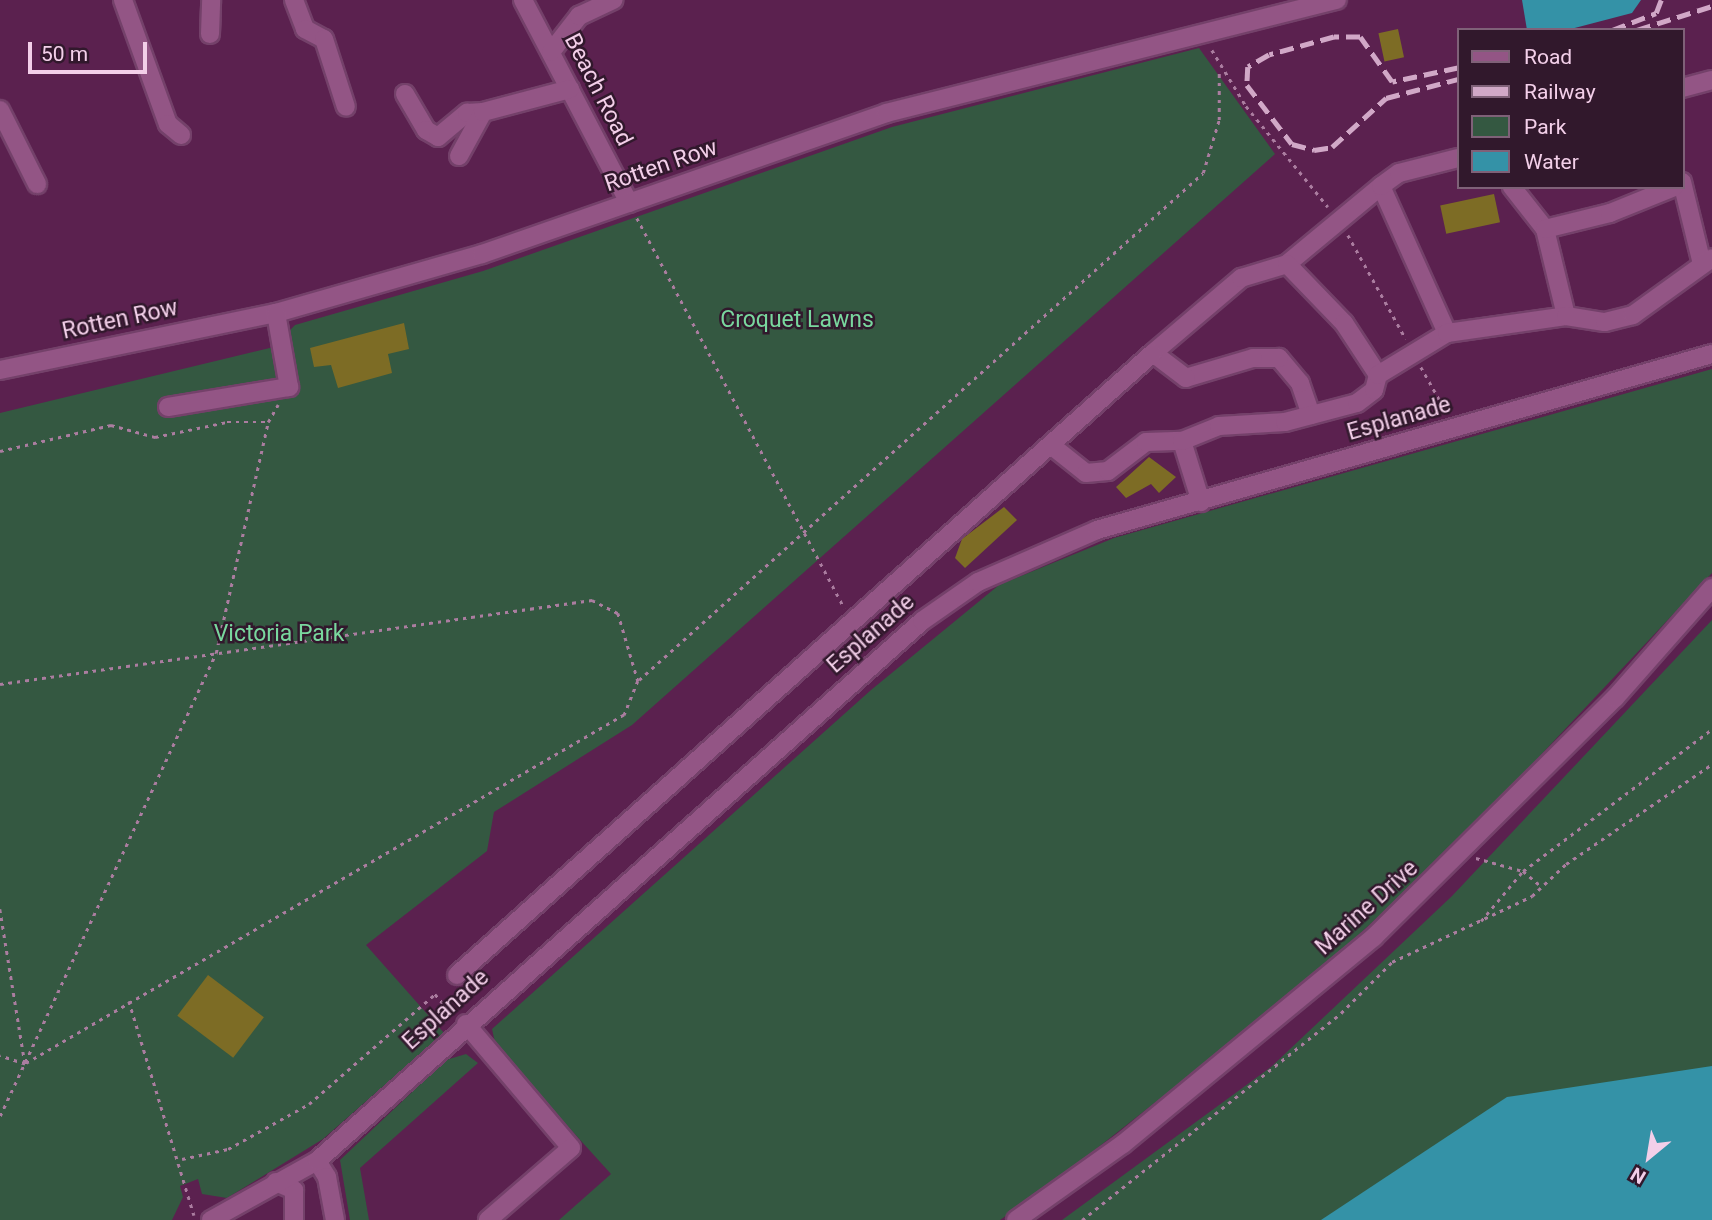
<!DOCTYPE html>
<html>
<head>
<meta charset="utf-8">
<style>
	body { margin:0 }
	#map { position:relative; width:1712px; height:1220px; overflow:hidden; background:#5b214f; font-family:Roboto,sans-serif }
	div>[style] { position:absolute }
	[style*='--x'] { left:calc(var(--x)*1px); top:calc(var(--y)*1px); width:calc(var(--w)*1px); rotate:calc(var(--a)*1deg) }
	.green>* { inset:0; background:#345841 }
	.water>* { inset:0; background:#3492a7 }
	.building>* { inset:0; background:#7d6c25; transform-origin:0 0 }
	.path>* { height:2.5px; margin-top:-1.25px; transform-origin:0; background:repeating-linear-gradient(90deg,#ab7da0 0 3.5px,transparent 0 8.5px) }
	.roads { filter:drop-shadow(2px 0 #74416a) drop-shadow(-2px 0 #74416a) drop-shadow(0 2px #74416a) drop-shadow(0 -2px #74416a) }
	.minor>* { height:18px; margin:-9px; padding:0 9px; transform-origin:9px; border-radius:9px; background:#935585 }
	.rail>* { height:4.5px; margin-top:-2.25px; transform-origin:0; background:repeating-linear-gradient(90deg,#d1a8c7 0 14px,transparent 0 21px) }
	span { translate:-50% -50%; white-space:nowrap; text-align:center; line-height:1.15; -webkit-text-stroke:5px #31182c; paint-order:stroke }
	.street-label { font-size:23px; color:#f3cfe9 }
	.park-label { font-size:23px; color:#79d79e }
	.legend { position:absolute; left:1457px; top:28px; width:228px; height:161px; box-sizing:border-box; background:#31182c; border:2px solid #7f6178; margin:0; padding:9px 12px; list-style:none; font-size:21px; color:#f3cfe9 }
	.legend li { display:flex; align-items:center; gap:14px; height:35px }
	.legend b { width:35px; border:2px solid #7f6178 }
	.north { position:absolute; left:1614px; top:1122px; width:70px; height:70px; -webkit-text-stroke:5px #31182c; paint-order:stroke; rotate:210deg; font-size:19px; font-weight:700; line-height:28px; text-align:center; color:#f3cfe9 }
	.north::after { content:''; display:block; margin:auto; width:24px; height:32px; background:#f3cfe9; clip-path:polygon(50% 0,100% 100%,50% 72%,0 100%) }
	.scale { position:absolute; left:28px; top:42px; width:119px; height:32px; box-sizing:border-box; border:4px solid #f3cfe9; border-top:0; padding-left:9px; font-size:21px; line-height:24px; white-space:nowrap; color:#f3cfe9; -webkit-text-stroke:5px #31182c; paint-order:stroke }
</style>
</head>
<body>
<div id="map">
	<div class="green">
		<i style="clip-path:polygon(1199px 48px,1275px 154px,632px 725px,494px 812px,487px 851px,366px 945px,444px 1033px,323px 1139px,227px 1198px,202px 1194px,198px 1179px,180px 1186px,183px 1197px,172px 1220px,0 1220px,0 413px,274px 347px,295px 325px,483px 271px,892px 127px)"></i>
		<i style="clip-path:polygon(1712px 369px,1712px 573px,1457px 844px,1302px 987px,1049px 1186px,1000px 1220px,559px 1220px,611px 1174px,496px 1047px,492px 1029px,871px 690px,999px 585px,1114px 538px)"></i>
		<i style="clip-path:polygon(1712px 620px,1712px 1220px,1062px 1220px,1271px 1067px,1452px 896px)"></i>
		<i style="clip-path:polygon(466px 1054px,478px 1063px,360px 1168px,369px 1220px,350px 1220px,340px 1160px,446px 1060px)"></i>
	</div>
	<div class="water">
		<i style="clip-path:polygon(1522px 0,1641px 0,1632px 13px,1567px 30px,1527px 30px)"></i>
		<i style="clip-path:polygon(1712px 1066px,1712px 1220px,1321px 1220px,1507px 1097px)"></i>
	</div>
	<div class="building">
		<i style="left:1398px;top:29px;width:29px;height:20px;rotate:78deg"></i>
		<i style="left:1494px;top:194px;width:29px;height:55px;rotate:78deg"></i>
		<i style="clip-path:polygon(404px 323px,409px 349px,388px 354px,392px 373px,338px 388px,331px 365px,314px 367px,310px 348px)"></i>
		<i style="clip-path:polygon(1149px 457px,1176px 477px,1159px 493px,1151px 484px,1126px 498px,1116px 487px)"></i>
		<i style="clip-path:polygon(1004px 507px,1017px 520px,965px 568px,955px 558px,962px 539px)"></i>
		<i style="left:208px;top:975px;width:70px;height:51px;rotate:37deg"></i>
	</div>
	<div class="path">
		<i style="--x:1212;--y:50;--w:66;--a:58.7"></i>
		<i style="--x:1246;--y:106;--w:130;--a:50.9"></i>
		<i style="--x:637;--y:218;--w:442;--a:62"></i>
		<i style="--x:1348;--y:235;--w:119;--a:60.9"></i>
		<i style="--x:1421;--y:367;--w:53;--a:60.5"></i>
		<i style="--x:0;--y:451;--w:114;--a:-13.2"></i>
		<i style="--x:111;--y:425;--w:46;--a:15.3"></i>
		<i style="--x:155;--y:437;--w:74;--a:-11.8"></i>
		<i style="--x:227;--y:422;--w:41;--a:0"></i>
		<i style="--x:861;--y:634;--w:14;--a:45"></i>
		<i style="--x:639;--y:680;--w:758;--a:-41.95"></i>
		<i style="--x:1203;--y:173;--w:55;--a:-73.2"></i>
		<i style="--x:1219;--y:120;--w:51;--a:-90"></i>
		<i style="--x:0;--y:684;--w:598;--a:-8.08"></i>
		<i style="--x:592;--y:600;--w:29;--a:27"></i>
		<i style="--x:618;--y:613;--w:71;--a:73.6"></i>
		<i style="--x:638;--y:681;--w:37;--a:112"></i>
		<i style="--x:624;--y:715;--w:693;--a:149.77"></i>
		<i style="--x:25;--y:1064;--w:26;--a:-162"></i>
		<i style="--x:1476;--y:858;--w:49;--a:15.5"></i>
		<i style="--x:1523;--y:871;--w:236;--a:-36.9"></i>
		<i style="--x:0;--y:909;--w:157;--a:80.8"></i>
		<i style="--x:1481;--y:921;--w:65;--a:-50"></i>
		<i style="--x:1523;--y:871;--w:25;--a:40"></i>
		<i style="--x:129;--y:1001;--w:224;--a:73.1"></i>
		<i style="--x:0;--y:1116;--w:511;--a:-64.99"></i>
		<i style="--x:216;--y:653;--w:237;--a:-77.3"></i>
		<i style="--x:268;--y:422;--w:20;--a:-60"></i>
		<i style="--x:182;--y:1159;--w:47;--a:-12.3"></i>
		<i style="--x:228;--y:1149;--w:93;--a:-29.1"></i>
		<i style="--x:309;--y:1104;--w:167;--a:-41.1"></i>
		<i style="--x:435;--y:994;--w:26;--a:50"></i>
		<i style="--x:1082;--y:1220;--w:332;--a:-38.6"></i>
		<i style="--x:1341;--y:1013;--w:72;--a:-45"></i>
		<i style="--x:1392;--y:962;--w:155;--a:-25.2"></i>
		<i style="--x:1532;--y:896;--w:47;--a:-43.3"></i>
		<i style="--x:1566;--y:864;--w:177;--a:-34.4"></i>
	</div>
	<div class="roads">
		<div class="minor">
			<i style="--x:123;--y:0;--w:132;--a:70.1"></i>
			<i style="--x:168;--y:124;--w:17;--a:40"></i>
			<i style="--x:294;--y:0;--w:31;--a:69"></i>
			<i style="--x:305;--y:29;--w:21;--a:28"></i>
			<i style="--x:324;--y:39;--w:71;--a:72.1"></i>
			<i style="--x:523;--y:0;--w:229;--a:62.4"></i>
			<i style="--x:210;--y:34;--w:34;--a:-88"></i>
			<i style="--x:551;--y:52;--w:46;--a:-52.1"></i>
			<i style="--x:579;--y:16;--w:38;--a:-25"></i>
			<i style="--x:1682;--y:88;--w:31;--a:-15"></i>
			<i style="--x:405;--y:94;--w:42;--a:59.7"></i>
			<i style="--x:426;--y:130;--w:14;--a:30"></i>
			<i style="--x:438;--y:137;--w:38;--a:-40"></i>
			<i style="--x:467;--y:113;--w:16;--a:-4"></i>
			<i style="--x:0;--y:110;--w:83;--a:63.4"></i>
			<i style="--x:459;--y:156;--w:50;--a:-61.4"></i>
			<i style="--x:483;--y:112;--w:90;--a:-14.8"></i>
			<i style="--x:1682;--y:182;--w:84;--a:76.3"></i>
			<i style="--x:1512;--y:187;--w:53;--a:51.8"></i>
			<i style="--x:1545;--y:229;--w:89;--a:76.4"></i>
			<i style="--x:1545;--y:229;--w:67;--a:-13.8"></i>
			<i style="--x:1610;--y:213;--w:69;--a:-22.1"></i>
			<i style="--x:1287;--y:264;--w:122;--a:-39.7"></i>
			<i style="--x:1447;--y:333;--w:161;--a:-114.2"></i>
			<i style="--x:1381;--y:186;--w:22;--a:-36"></i>
			<i style="--x:1399;--y:173;--w:61;--a:-14.3"></i>
			<i style="--x:0;--y:370;--w:282;--a:-11.7"></i>
			<i style="--x:276;--y:313;--w:214;--a:-16"></i>
			<i style="--x:482;--y:254;--w:428;--a:-19.2"></i>
			<i style="--x:886;--y:113;--w:465;--a:-14.1"></i>
			<i style="--x:168;--y:407;--w:123;--a:-9.4"></i>
			<i style="--x:289;--y:387;--w:75;--a:-100"></i>
			<i style="--x:1311;--y:415;--w:34;--a:-109"></i>
			<i style="--x:1300;--y:383;--w:33;--a:-130"></i>
			<i style="--x:1279;--y:358;--w:26;--a:180"></i>
			<i style="--x:1253;--y:358;--w:70;--a:163.4"></i>
			<i style="--x:1186;--y:378;--w:41;--a:-142.9"></i>
			<i style="--x:1153;--y:353;--w:116;--a:-40.4"></i>
			<i style="--x:1241;--y:278;--w:48;--a:-16.9"></i>
			<i style="--x:1287;--y:264;--w:82;--a:46"></i>
			<i style="--x:1344;--y:323;--w:62;--a:56.8"></i>
			<i style="--x:1182;--y:441;--w:64;--a:72.7"></i>
			<i style="--x:1052;--y:446;--w:43;--a:38.5"></i>
			<i style="--x:1086;--y:473;--w:22;--a:-5"></i>
			<i style="--x:1108;--y:471;--w:48;--a:-37.3"></i>
			<i style="--x:1146;--y:442;--w:36;--a:-2"></i>
			<i style="--x:1182;--y:441;--w:40;--a:-22"></i>
			<i style="--x:1219;--y:426;--w:66;--a:-3.5"></i>
			<i style="--x:1285;--y:422;--w:74;--a:-14.8"></i>
			<i style="--x:1357;--y:403;--w:21;--a:-37"></i>
			<i style="--x:1374;--y:390;--w:16;--a:-75"></i>
			<i style="--x:1378;--y:375;--w:81;--a:-31.3"></i>
			<i style="--x:1447;--y:333;--w:120;--a:-8.1"></i>
			<i style="--x:1566;--y:316;--w:39;--a:9"></i>
			<i style="--x:1605;--y:322;--w:29;--a:-14"></i>
			<i style="--x:1633;--y:315;--w:97;--a:-35.8"></i>
			<i style="--x:457;--y:975;--w:933;--a:-41.79"></i>
			<i style="--x:466;--y:1024;--w:162;--a:49.7"></i>
			<i style="--x:571;--y:1148;--w:110;--a:139.1"></i>
			<i style="--x:317;--y:1161;--w:19;--a:58"></i>
			<i style="--x:327;--y:1177;--w:44;--a:79.5"></i>
			<i style="--x:276;--y:1182;--w:20;--a:24"></i>
			<i style="--x:294;--y:1190;--w:30;--a:90"></i>
			<i style="--x:211;--y:1220;--w:121;--a:-29.1"></i>
			<i style="--x:317;--y:1161;--w:811;--a:-41.75"></i>
			<i style="--x:922;--y:621;--w:68;--a:-34.9"></i>
			<i style="--x:978;--y:582;--w:130;--a:-23.6"></i>
			<i style="--x:1097;--y:530;--w:640;--a:-15.97"></i>
			<i style="--x:1016;--y:1220;--w:131;--a:-35.4"></i>
			<i style="--x:1123;--y:1144;--w:325;--a:-39.5"></i>
			<i style="--x:1374;--y:937;--w:339;--a:-44.8"></i>
			<i style="--x:1615;--y:698;--w:147;--a:-48.6"></i>
		</div>
	</div>
	<div class="rail">
		<i style="--x:1612;--y:30;--w:47;--a:-21.1"></i>
		<i style="--x:1656;--y:13;--w:14;--a:-69"></i>
		<i style="--x:1637;--y:30;--w:79;--a:-17.7"></i>
		<i style="--x:1458;--y:68;--w:67;--a:168"></i>
		<i style="--x:1392;--y:82;--w:55;--a:-125.4"></i>
		<i style="--x:1360;--y:37;--w:26;--a:180"></i>
		<i style="--x:1334;--y:37;--w:67;--a:164.5"></i>
		<i style="--x:1269;--y:55;--w:24;--a:150"></i>
		<i style="--x:1248;--y:67;--w:18;--a:93"></i>
		<i style="--x:1247;--y:85;--w:74;--a:52.7"></i>
		<i style="--x:1292;--y:144;--w:23;--a:15"></i>
		<i style="--x:1314;--y:150;--w:18;--a:-9"></i>
		<i style="--x:1332;--y:147;--w:73;--a:-42.2"></i>
		<i style="--x:1386;--y:98;--w:74;--a:-14.8"></i>
	</div>
	<div class="street-label">
		<span style="left:598px;top:90px;rotate:63deg">Beach Road</span>
		<span style="left:661px;top:166px;rotate:-19deg">Rotten Row</span>
		<span style="left:120px;top:320px;rotate:-12deg">Rotten Row</span>
		<span style="left:1399px;top:419px;rotate:-16deg">Esplanade</span>
		<span style="left:871px;top:634px;rotate:-41deg">Esplanade</span>
		<span style="left:1367px;top:908px;rotate:-42deg">Marine Drive</span>
		<span style="left:446px;top:1010px;rotate:-42deg">Esplanade</span>
	</div>
	<div class="park-label">
		<span style="left:797px;top:320px">Croquet Lawns</span>
		<span style="left:279px;top:634px">Victoria Park</span>
	</div>
	<ul class="legend">
	<li><b style="height:9px;background:#935585"></b>Road</li>
	<li><b style="height:9px;background:#d1a8c7"></b>Railway</li>
	<li><b style="height:19px;background:#345841"></b>Park</li>
	<li><b style="height:19px;background:#3492a7"></b>Water</li>
	</ul>
	<div class="north">N</div>
	<div class="scale">50 m</div>
</div>
</body>
</html>
